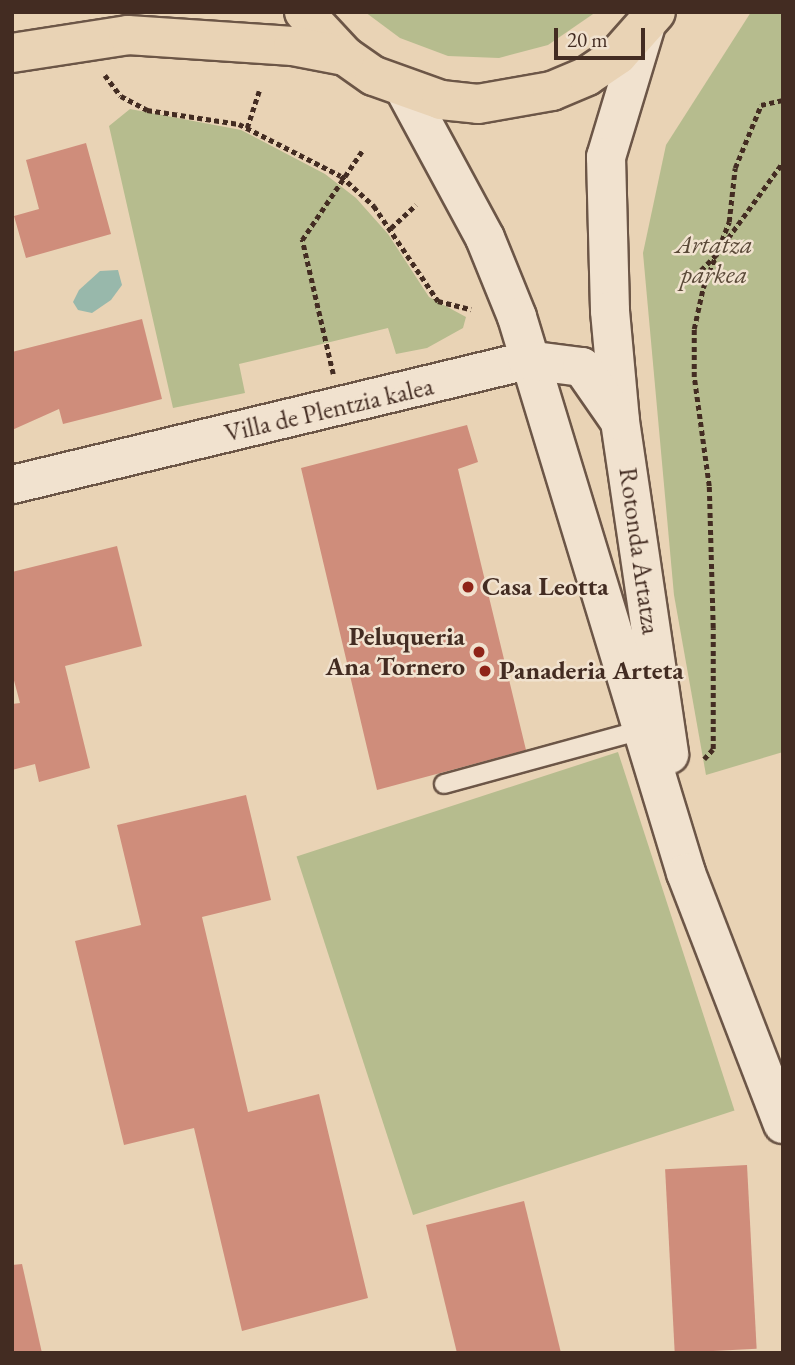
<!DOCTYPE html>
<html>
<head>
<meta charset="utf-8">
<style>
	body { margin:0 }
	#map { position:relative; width:795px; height:1365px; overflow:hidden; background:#e9d3b5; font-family:"EB Garamond",serif }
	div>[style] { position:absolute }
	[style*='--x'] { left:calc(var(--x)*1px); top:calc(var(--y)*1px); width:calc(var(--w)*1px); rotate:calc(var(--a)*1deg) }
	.green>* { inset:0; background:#b6bc8e; transform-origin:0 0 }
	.water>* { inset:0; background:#98b8ab }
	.building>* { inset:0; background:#cf8d7b; transform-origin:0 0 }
	.path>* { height:4.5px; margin-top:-2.25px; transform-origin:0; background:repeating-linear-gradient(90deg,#432c22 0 5px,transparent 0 8.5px) }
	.roads { filter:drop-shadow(2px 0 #6c5647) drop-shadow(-2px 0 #6c5647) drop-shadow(0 2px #6c5647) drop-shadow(0 -2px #6c5647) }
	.lane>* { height:18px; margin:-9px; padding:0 9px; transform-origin:9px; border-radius:9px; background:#f1e2cf }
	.street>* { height:37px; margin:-18.5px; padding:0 18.5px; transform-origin:18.5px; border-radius:18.5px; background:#f1e2cf }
	.secondary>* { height:38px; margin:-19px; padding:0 19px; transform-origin:19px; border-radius:19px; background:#f1e2cf }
	.primary>* { height:38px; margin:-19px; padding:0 19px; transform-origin:19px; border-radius:19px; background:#e9d3b5 }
	.dots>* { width:19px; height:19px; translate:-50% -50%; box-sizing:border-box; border:4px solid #f1e2cf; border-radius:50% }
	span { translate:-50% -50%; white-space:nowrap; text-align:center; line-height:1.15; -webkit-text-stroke:5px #f1e2cf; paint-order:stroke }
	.park-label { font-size:26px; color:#5a4938; font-style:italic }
	.street-label { font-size:26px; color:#432c22 }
	.poi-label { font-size:26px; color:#432c22; font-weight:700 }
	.left { translate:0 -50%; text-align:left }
	.right { translate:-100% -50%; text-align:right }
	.frame { position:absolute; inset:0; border:14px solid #432c22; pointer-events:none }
	.scale { position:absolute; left:554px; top:28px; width:91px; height:32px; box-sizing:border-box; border:4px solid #432c22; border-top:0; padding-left:9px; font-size:21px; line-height:24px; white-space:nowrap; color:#432c22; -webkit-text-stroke:5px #f1e2cf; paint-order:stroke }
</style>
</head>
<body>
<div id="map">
	<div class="green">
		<i style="clip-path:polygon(365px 12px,596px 12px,548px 45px,499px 58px,448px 56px,400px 38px)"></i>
		<i style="clip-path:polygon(751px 12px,783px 12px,783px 752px,706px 775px,674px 595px,643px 253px,666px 145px)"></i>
		<i style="clip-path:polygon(130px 109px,241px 130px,325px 174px,356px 198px,388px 234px,429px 297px,466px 317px,463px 328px,427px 348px,396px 354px,388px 328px,239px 364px,245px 393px,173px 408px,109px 126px)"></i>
		<i style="left:618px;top:752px;width:377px;height:338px;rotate:72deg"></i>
	</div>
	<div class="water">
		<i style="clip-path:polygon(118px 270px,122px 285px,111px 300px,92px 313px,78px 310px,73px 302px,79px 290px,100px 271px)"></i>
	</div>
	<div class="building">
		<i style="clip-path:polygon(86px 143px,111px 234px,26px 258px,14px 216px,39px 209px,26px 160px)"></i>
		<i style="clip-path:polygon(142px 319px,162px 399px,63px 424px,59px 409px,12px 430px,12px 352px)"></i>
		<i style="clip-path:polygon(467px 425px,478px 462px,458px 469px,526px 750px,377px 790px,301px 468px)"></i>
		<i style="clip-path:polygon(117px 546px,142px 646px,65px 666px,90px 768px,39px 782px,35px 764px,12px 770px,12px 704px,20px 703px,12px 673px,12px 572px)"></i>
		<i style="clip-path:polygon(246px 795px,271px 900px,202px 917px,248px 1112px,319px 1094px,368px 1298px,242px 1331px,194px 1128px,124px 1145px,75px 941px,141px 925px,117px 825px)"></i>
		<i style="left:747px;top:1165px;width:184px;height:82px;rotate:87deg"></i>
		<i style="clip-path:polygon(524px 1201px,561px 1353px,457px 1353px,426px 1225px)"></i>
		<i style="clip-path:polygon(22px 1264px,42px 1353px,12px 1353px,12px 1265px)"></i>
	</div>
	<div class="path">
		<i style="--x:105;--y:75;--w:26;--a:53"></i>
		<i style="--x:121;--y:96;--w:30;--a:28"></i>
		<i style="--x:147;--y:110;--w:93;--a:8.7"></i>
		<i style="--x:239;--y:124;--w:114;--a:27"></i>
		<i style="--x:341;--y:176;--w:45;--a:42.3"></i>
		<i style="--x:374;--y:206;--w:115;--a:56"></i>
		<i style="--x:438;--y:301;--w:34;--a:14"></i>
		<i style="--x:247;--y:128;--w:39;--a:-72"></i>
		<i style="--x:391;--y:228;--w:34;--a:-43"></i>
		<i style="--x:723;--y:245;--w:102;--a:-54.1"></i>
		<i style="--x:689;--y:282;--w:38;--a:-45"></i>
		<i style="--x:333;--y:374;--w:138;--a:-103"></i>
		<i style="--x:302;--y:240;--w:107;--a:-56"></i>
		<i style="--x:704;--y:759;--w:13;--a:-48"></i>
		<i style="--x:713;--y:749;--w:121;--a:-90"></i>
		<i style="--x:713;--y:628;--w:142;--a:-91.6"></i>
		<i style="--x:709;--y:486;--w:110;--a:-97.8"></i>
		<i style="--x:694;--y:377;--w:48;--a:-90"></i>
		<i style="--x:694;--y:329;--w:42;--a:-77.6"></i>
		<i style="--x:703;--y:288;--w:71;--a:-68.5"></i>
		<i style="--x:729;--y:222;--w:54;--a:-83.7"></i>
		<i style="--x:735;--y:168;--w:68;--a:-67.6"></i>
		<i style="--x:761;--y:105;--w:23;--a:-13"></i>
	</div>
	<div class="roads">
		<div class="lane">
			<i style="--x:444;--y:784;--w:205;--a:-15.3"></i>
		</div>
		<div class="street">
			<i style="--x:12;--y:484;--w:530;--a:-13.54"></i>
		</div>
		<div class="secondary">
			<i style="--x:645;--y:28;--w:135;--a:106.8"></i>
			<i style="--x:606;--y:157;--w:154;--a:88.5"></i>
			<i style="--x:610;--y:311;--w:110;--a:84.8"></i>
			<i style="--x:620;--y:421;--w:337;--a:81.6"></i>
			<i style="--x:405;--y:90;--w:168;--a:61.6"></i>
			<i style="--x:485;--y:238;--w:85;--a:67.9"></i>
			<i style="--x:517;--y:317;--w:581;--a:73.09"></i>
			<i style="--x:686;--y:873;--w:269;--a:68.9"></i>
			<i style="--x:527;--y:360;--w:55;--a:7.3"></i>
			<i style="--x:582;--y:367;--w:65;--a:55.1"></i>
		</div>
		<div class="primary">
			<i style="--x:304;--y:12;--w:60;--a:47"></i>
			<i style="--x:345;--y:56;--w:35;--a:35"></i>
			<i style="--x:374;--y:76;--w:71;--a:19.7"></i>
			<i style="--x:441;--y:100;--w:37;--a:6"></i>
			<i style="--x:478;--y:104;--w:75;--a:-10"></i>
			<i style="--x:552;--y:91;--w:38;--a:-23"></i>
			<i style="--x:587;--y:76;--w:37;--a:-34"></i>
			<i style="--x:618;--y:55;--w:57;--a:-48.5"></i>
			<i style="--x:12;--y:53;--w:117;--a:-8.8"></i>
			<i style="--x:128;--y:35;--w:165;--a:3.8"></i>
			<i style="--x:293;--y:46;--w:53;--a:10.9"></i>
		</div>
	</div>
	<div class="dots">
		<i style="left:468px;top:587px;background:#8f2418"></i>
		<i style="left:479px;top:652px;background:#8f2418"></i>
		<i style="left:485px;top:671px;background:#8f2418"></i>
	</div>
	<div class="park-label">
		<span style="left:714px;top:260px">Artatza<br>parkea</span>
	</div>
	<div class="street-label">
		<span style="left:329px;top:410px;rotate:-13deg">Villa de Plentzia kalea</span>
		<span style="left:639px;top:551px;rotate:82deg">Rotonda Artatza</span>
	</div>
	<div class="poi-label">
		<span class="left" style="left:482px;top:587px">Casa Leotta</span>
		<span class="right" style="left:465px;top:652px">Peluqueria<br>Ana Tornero</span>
		<span class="left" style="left:499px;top:671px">Panaderia Arteta</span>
	</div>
	<div class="frame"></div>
	<div class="scale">20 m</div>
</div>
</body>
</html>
